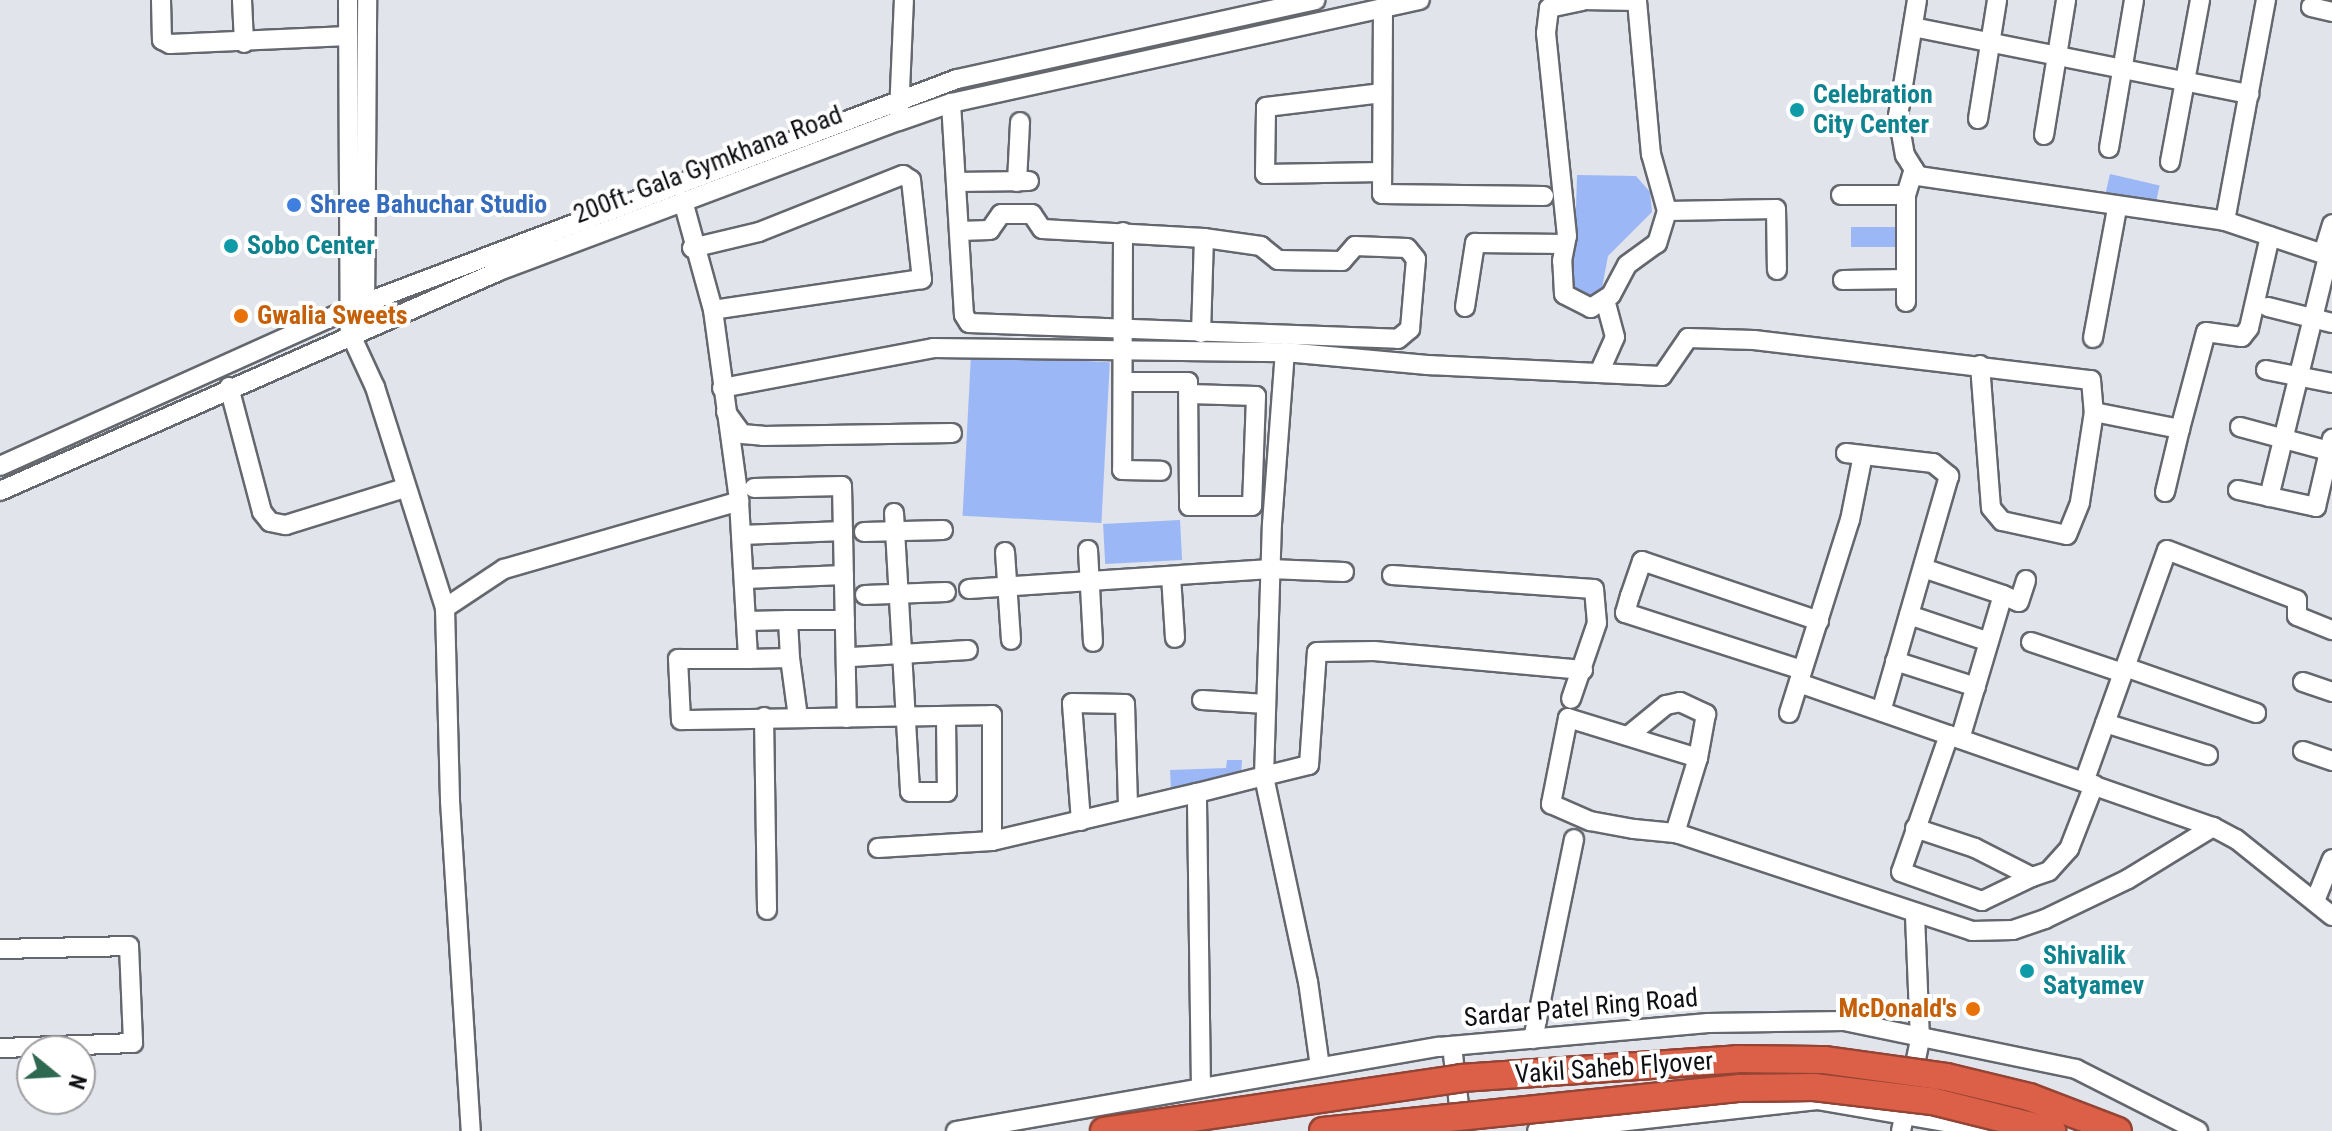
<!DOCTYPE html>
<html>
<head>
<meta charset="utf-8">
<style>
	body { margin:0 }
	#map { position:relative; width:2332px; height:1131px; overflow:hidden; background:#e1e4eb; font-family:"Roboto Condensed",sans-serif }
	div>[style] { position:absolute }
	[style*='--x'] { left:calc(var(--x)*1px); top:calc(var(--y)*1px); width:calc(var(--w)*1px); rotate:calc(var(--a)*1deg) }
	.green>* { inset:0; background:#9bb7f6; transform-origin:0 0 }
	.roads { filter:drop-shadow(2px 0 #64676d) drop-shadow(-2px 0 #64676d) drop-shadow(0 2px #64676d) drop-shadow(0 -2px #64676d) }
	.minor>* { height:18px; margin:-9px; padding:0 9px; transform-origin:9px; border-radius:9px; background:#fff }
	.bridges { filter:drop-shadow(2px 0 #944435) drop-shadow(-2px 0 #944435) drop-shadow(0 2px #944435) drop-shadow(0 -2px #944435) }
	.highway-bridge>* { height:26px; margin:-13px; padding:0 13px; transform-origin:13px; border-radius:13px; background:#dc6047 }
	.dots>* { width:22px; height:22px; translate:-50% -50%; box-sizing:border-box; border:4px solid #fff; border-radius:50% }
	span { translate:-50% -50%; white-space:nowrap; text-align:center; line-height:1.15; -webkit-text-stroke:8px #fff; paint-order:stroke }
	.culture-label { font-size:26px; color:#0d838f; font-weight:700 }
	.left { translate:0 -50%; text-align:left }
	.street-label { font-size:26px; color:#0f1013 }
	.shop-label { font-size:26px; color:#366cbe; font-weight:700 }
	.food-label { font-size:26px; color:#c56008; font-weight:700 }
	.right { translate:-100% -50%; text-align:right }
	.north { position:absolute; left:16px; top:1035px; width:80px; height:80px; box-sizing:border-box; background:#fff; border:2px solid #9f9fa1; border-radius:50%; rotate:108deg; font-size:22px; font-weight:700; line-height:32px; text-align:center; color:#0f1013 }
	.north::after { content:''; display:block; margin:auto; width:28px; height:36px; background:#2f6851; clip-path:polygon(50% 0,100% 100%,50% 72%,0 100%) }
</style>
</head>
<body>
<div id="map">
	<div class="green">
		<i style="left:2110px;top:174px;width:51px;height:20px;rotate:13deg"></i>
		<i style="clip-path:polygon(1577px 175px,1636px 176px,1650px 192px,1652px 212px,1608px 256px,1602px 288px,1591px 295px,1577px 293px,1570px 285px,1567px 259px,1575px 241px)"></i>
		<i style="left:1851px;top:227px;width:45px;height:20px"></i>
		<i style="left:971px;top:355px;width:139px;height:161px;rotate:3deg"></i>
		<i style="left:1180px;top:520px;width:40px;height:77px;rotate:87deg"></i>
		<i style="clip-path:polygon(1227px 760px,1242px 760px,1241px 775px,1171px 789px,1170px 770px,1226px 768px)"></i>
	</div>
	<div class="roads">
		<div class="minor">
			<i style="--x:161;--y:0;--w:40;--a:88.6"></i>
			<i style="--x:162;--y:40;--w:9;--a:27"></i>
			<i style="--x:170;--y:44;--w:178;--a:-2.6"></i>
			<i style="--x:242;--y:0;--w:43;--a:87.3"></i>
			<i style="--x:348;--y:0;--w:333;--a:89.7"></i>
			<i style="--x:350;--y:333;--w:60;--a:65.2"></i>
			<i style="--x:375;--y:387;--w:232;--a:72.4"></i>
			<i style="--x:445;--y:608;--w:193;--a:88.5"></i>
			<i style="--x:450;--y:801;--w:331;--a:86.4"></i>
			<i style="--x:1582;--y:0;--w:55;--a:1"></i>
			<i style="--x:1637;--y:1;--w:154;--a:84.8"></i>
			<i style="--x:1651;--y:154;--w:59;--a:74.3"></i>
			<i style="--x:1667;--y:211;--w:34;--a:107"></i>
			<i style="--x:1657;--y:243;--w:37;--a:144"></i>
			<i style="--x:1627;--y:265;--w:34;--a:118"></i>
			<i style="--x:1611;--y:295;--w:24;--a:147"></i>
			<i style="--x:1591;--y:308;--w:30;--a:-153"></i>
			<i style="--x:1564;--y:294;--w:33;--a:-93"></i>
			<i style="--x:1562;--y:261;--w:25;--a:-79"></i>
			<i style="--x:1567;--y:236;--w:204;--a:-95.9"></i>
			<i style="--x:1546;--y:33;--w:25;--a:-83"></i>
			<i style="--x:1549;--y:8;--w:34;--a:-12"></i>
			<i style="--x:1917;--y:0;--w:118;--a:99.3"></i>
			<i style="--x:1898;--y:116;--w:40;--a:80"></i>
			<i style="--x:1905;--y:155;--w:25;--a:58"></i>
			<i style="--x:1918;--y:176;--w:310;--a:8.3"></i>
			<i style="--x:2225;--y:221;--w:113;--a:18.6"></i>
			<i style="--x:1383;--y:7;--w:187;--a:90.3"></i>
			<i style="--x:1382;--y:194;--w:162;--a:0.7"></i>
			<i style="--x:2311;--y:7;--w:22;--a:13"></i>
			<i style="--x:1913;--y:27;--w:343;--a:11.3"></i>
			<i style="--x:951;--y:103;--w:212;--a:86.5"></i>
			<i style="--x:964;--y:315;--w:9;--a:58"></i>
			<i style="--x:969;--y:323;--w:429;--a:2.1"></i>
			<i style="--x:1398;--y:339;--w:16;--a:-40"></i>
			<i style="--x:1410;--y:329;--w:70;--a:-85.1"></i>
			<i style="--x:1416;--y:259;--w:14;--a:-129"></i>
			<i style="--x:1407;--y:248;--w:52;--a:-177.8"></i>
			<i style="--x:1355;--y:246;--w:20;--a:131"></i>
			<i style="--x:1342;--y:261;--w:64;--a:-179.1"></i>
			<i style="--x:1278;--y:260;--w:22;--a:-141"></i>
			<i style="--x:1261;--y:246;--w:58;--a:-172"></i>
			<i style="--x:1204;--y:238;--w:162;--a:-176.8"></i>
			<i style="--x:1042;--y:229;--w:18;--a:-124"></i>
			<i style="--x:1032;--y:214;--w:31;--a:180"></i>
			<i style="--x:1001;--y:214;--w:19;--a:125"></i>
			<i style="--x:990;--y:230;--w:31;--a:178"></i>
			<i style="--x:899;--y:113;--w:113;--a:-87.5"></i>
			<i style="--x:1978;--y:119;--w:121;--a:-80.9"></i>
			<i style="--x:2044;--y:135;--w:137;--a:-80.7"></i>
			<i style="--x:2109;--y:148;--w:150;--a:-80.4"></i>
			<i style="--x:2170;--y:162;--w:165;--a:-79.5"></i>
			<i style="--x:1382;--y:172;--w:117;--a:179"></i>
			<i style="--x:1265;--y:174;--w:67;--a:-89.1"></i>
			<i style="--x:1266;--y:107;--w:117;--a:-6.9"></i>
			<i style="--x:956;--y:182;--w:73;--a:-0.8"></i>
			<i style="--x:1017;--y:182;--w:60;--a:-87.1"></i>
			<i style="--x:1841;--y:195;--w:65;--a:0"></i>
			<i style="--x:683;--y:201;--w:113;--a:74.6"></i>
			<i style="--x:713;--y:310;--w:193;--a:82.2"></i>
			<i style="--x:739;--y:501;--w:158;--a:86.7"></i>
			<i style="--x:748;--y:659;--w:42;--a:-1.4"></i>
			<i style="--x:790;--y:658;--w:60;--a:82.3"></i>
			<i style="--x:1667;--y:211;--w:109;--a:-1.1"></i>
			<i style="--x:1776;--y:209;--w:61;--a:89.1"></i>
			<i style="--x:2225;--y:221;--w:225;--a:-79.5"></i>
			<i style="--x:1123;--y:232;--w:238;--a:90.2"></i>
			<i style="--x:1122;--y:470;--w:39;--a:1"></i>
			<i style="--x:692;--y:248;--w:69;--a:-13.4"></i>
			<i style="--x:759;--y:232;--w:155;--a:-21.6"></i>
			<i style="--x:903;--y:175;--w:9;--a:32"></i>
			<i style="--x:911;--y:180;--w:100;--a:83.7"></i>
			<i style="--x:922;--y:279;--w:211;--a:171.6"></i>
			<i style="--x:2323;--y:254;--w:31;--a:-73"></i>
			<i style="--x:1843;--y:280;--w:63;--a:-0.9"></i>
			<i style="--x:1906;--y:302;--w:107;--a:-90"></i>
			<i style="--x:1906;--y:195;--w:27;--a:-73"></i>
			<i style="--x:1465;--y:307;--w:65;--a:-81.1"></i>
			<i style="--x:1475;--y:243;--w:90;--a:0.6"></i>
			<i style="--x:2268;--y:307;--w:66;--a:14"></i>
			<i style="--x:365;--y:314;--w:314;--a:-89.6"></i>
			<i style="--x:1201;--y:333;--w:95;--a:-88.2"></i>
			<i style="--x:2093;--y:338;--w:131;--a:-79.5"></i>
			<i style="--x:1980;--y:365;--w:143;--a:85.6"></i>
			<i style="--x:1991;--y:508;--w:17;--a:50"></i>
			<i style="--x:2002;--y:521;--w:66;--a:12.2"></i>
			<i style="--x:2067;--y:535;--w:35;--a:-68"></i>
			<i style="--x:2080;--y:502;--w:91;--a:-81.2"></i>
			<i style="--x:2266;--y:370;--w:67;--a:11.1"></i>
			<i style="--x:1599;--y:373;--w:39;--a:-66"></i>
			<i style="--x:1615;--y:337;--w:39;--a:-105"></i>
			<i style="--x:1123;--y:382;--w:65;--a:0"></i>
			<i style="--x:1188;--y:382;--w:124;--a:89.5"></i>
			<i style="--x:1189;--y:506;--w:63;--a:0"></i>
			<i style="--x:1252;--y:506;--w:110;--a:-87.9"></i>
			<i style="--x:1256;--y:396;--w:67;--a:-178.3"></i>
			<i style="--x:229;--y:387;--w:129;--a:75.2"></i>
			<i style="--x:262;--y:512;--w:13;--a:51"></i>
			<i style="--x:270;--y:522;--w:16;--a:11"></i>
			<i style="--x:286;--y:525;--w:125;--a:-17.3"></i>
			<i style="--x:722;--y:388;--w:215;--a:-10.7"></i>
			<i style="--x:933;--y:348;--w:352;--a:0.7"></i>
			<i style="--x:1285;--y:352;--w:143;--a:5.2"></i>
			<i style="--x:1427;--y:365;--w:235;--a:2.7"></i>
			<i style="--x:1662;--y:376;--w:46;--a:-55.6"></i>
			<i style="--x:1688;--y:338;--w:66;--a:1.7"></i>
			<i style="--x:1754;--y:340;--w:339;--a:6.8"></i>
			<i style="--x:2091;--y:380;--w:32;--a:85"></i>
			<i style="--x:2094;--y:412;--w:88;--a:11.2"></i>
			<i style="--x:2180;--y:429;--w:100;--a:-75"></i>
			<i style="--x:2206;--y:332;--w:36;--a:8"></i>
			<i style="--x:2242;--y:337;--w:11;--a:-52"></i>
			<i style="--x:2249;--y:328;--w:94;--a:-77.1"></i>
			<i style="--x:726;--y:412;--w:27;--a:54"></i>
			<i style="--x:742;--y:434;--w:21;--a:5"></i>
			<i style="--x:763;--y:436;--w:189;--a:-0.9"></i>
			<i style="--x:2240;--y:427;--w:92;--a:15.1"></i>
			<i style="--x:1846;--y:453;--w:88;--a:6.6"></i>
			<i style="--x:1933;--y:463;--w:21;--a:39"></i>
			<i style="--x:1949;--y:476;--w:245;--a:106.1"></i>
			<i style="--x:0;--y:466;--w:383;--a:-24.2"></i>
			<i style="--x:349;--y:309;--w:650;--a:-20.72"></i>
			<i style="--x:957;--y:79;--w:367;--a:-12.4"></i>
			<i style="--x:754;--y:488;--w:88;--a:-1.3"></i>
			<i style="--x:842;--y:486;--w:232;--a:88.8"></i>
			<i style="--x:2238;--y:490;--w:80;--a:12.3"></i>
			<i style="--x:2316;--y:507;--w:70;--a:-76.8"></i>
			<i style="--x:0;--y:491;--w:545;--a:-23.79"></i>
			<i style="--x:499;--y:271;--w:427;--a:-20.6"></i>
			<i style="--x:899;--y:121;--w:55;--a:-19.1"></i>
			<i style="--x:951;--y:103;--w:480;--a:-12.4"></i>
			<i style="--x:2165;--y:492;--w:65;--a:-76.6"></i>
			<i style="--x:2269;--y:497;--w:248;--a:-76.2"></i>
			<i style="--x:894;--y:513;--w:279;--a:86.7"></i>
			<i style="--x:910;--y:792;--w:37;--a:0"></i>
			<i style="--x:947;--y:792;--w:76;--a:-90.8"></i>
			<i style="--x:864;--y:532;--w:79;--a:-1.5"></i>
			<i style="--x:741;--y:535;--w:102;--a:-2.2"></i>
			<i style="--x:1088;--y:550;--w:92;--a:86.9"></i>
			<i style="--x:1005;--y:552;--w:88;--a:86.1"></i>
			<i style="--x:1923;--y:568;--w:84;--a:18.6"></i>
			<i style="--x:1392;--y:575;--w:202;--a:4"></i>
			<i style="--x:1594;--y:589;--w:34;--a:85"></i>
			<i style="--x:1597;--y:623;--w:80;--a:108.9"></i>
			<i style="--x:1171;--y:576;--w:62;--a:86.3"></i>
			<i style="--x:745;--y:579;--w:99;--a:-2.3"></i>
			<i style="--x:969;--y:589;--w:302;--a:-3.8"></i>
			<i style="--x:1270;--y:569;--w:74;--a:2.3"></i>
			<i style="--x:865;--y:595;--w:81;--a:-2.1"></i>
			<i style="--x:445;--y:608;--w:71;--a:-33.5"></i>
			<i style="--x:504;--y:569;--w:245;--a:-16.1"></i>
			<i style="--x:1909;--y:615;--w:84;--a:18.6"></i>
			<i style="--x:788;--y:620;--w:57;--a:0"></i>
			<i style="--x:748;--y:621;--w:40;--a:-1.4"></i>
			<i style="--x:788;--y:620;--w:38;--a:87"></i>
			<i style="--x:2031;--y:642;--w:97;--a:18.6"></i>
			<i style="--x:852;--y:657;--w:116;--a:-3.5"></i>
			<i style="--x:748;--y:659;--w:70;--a:180"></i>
			<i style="--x:678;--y:659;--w:61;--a:87.2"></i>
			<i style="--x:681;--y:720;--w:311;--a:-0.9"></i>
			<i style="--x:992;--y:715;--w:126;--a:90"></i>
			<i style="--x:1895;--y:661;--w:85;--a:17.8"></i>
			<i style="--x:2125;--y:667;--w:139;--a:19.3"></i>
			<i style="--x:1802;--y:670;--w:186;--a:-162.1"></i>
			<i style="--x:1625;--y:613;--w:18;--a:-74"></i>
			<i style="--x:1630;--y:596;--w:37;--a:-71"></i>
			<i style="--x:1642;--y:561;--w:187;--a:18.7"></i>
			<i style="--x:2303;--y:682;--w:31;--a:19"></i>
			<i style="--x:1799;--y:683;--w:438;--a:19.2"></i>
			<i style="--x:1202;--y:700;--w:64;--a:3.6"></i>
			<i style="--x:1789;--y:713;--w:202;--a:-72.5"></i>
			<i style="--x:1850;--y:520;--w:66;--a:-78.7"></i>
			<i style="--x:764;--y:717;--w:193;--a:89.1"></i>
			<i style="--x:2105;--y:723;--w:108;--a:17.3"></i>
			<i style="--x:1949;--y:735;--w:145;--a:109.3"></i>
			<i style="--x:1901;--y:872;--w:86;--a:19.7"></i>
			<i style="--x:1982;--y:901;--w:55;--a:-25.6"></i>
			<i style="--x:1628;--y:736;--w:49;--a:-39.2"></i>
			<i style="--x:1666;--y:705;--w:14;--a:-12"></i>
			<i style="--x:1680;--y:702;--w:29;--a:25"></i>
			<i style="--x:1706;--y:714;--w:45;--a:100.3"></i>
			<i style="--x:1960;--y:739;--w:150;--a:-73.4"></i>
			<i style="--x:2003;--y:595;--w:17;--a:24"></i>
			<i style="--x:2019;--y:602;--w:23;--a:-72"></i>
			<i style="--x:2303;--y:751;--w:31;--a:19"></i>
			<i style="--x:2084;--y:782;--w:246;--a:-70.3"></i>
			<i style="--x:2167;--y:550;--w:139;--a:21"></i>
			<i style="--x:2297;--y:600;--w:16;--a:90"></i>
			<i style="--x:2297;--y:616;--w:38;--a:22"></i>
			<i style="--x:1081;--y:821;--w:118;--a:-94.4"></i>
			<i style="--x:1072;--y:703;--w:53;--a:1.1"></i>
			<i style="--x:1125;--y:704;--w:103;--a:88.3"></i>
			<i style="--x:1915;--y:828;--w:63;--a:18.4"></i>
			<i style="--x:1975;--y:848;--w:64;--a:27"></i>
			<i style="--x:2032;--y:877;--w:18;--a:-19"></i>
			<i style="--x:2049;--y:871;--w:30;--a:-48"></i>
			<i style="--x:2069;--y:849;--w:69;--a:-68.7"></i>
			<i style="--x:1675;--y:833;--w:78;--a:-73"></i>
			<i style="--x:1698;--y:758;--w:136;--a:-162.9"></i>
			<i style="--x:1568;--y:718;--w:88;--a:101.2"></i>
			<i style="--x:1551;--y:804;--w:43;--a:23.6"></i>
			<i style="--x:1590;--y:821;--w:45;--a:10.3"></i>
			<i style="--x:1634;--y:829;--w:41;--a:5.6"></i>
			<i style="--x:1675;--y:833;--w:4;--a:14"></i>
			<i style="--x:1679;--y:834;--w:309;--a:18.3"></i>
			<i style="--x:1972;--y:931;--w:41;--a:-1.4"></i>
			<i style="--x:2013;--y:930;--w:34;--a:-19"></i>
			<i style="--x:2045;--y:919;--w:92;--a:-25.7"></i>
			<i style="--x:2128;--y:879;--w:100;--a:-31.5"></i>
			<i style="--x:2213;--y:827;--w:26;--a:28"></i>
			<i style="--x:2236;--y:839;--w:123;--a:38.7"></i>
			<i style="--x:878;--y:848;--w:114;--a:-3.5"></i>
			<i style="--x:992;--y:841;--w:211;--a:-13.2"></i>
			<i style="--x:2315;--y:901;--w:45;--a:-68"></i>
			<i style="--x:0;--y:949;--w:129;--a:-1.3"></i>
			<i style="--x:129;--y:946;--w:97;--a:87.6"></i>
			<i style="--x:133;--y:1043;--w:133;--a:177.8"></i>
			<i style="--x:1533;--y:1039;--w:204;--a:-78.4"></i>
			<i style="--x:1452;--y:1046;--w:86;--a:83.3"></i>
			<i style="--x:1320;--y:1067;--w:86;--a:-98"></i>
			<i style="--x:1308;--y:982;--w:211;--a:-102.1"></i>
			<i style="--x:1264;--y:776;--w:46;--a:-13.7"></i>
			<i style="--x:1309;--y:765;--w:113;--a:-86"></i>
			<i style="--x:1317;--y:652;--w:57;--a:-1"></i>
			<i style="--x:1374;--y:651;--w:210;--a:5.2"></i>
			<i style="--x:1201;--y:1088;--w:295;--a:-90.8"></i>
			<i style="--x:1197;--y:793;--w:69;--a:-14.2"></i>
			<i style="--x:1264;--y:776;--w:252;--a:-88.2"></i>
			<i style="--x:1272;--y:524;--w:172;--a:-85.7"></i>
			<i style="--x:956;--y:1131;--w:490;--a:-9.9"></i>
			<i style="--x:1439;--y:1047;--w:270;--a:-5.1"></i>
			<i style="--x:1708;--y:1023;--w:136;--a:-0.8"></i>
			<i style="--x:1844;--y:1021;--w:237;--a:11.7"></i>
			<i style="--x:2076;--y:1069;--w:137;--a:26.9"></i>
			<i style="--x:1537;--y:1131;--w:282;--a:-6.3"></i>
			<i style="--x:1817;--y:1100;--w:182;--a:9.8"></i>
			<i style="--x:1901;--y:1131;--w:93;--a:-78.2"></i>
			<i style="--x:1920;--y:1040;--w:127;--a:-92.3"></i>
		</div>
	</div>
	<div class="bridges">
		<div class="highway-bridge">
			<i style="--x:1104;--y:1131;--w:361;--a:-8.4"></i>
			<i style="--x:1461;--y:1078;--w:277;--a:-3.9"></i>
			<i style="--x:1737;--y:1059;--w:87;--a:0.7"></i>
			<i style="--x:1824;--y:1060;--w:123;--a:7.9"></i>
			<i style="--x:1946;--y:1077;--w:85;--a:13.5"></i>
			<i style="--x:2029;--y:1097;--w:95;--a:20.9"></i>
			<i style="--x:1323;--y:1131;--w:419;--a:-5.9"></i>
			<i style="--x:1740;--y:1088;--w:74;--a:-0.8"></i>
			<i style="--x:1814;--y:1087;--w:119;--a:6.8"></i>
			<i style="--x:1932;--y:1101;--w:124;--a:14"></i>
		</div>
	</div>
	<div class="dots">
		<i style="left:1797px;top:110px;background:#0f9aa8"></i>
		<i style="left:294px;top:205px;background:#3f7fe0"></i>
		<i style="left:231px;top:246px;background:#0f9aa8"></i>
		<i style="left:241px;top:316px;background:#e8710a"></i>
		<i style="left:2027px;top:971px;background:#0f9aa8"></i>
		<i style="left:1973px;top:1009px;background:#e8710a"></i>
	</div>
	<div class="culture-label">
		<span class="left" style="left:1813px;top:110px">Celebration<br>City Center</span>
		<span class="left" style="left:247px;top:246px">Sobo Center</span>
		<span class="left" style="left:2043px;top:971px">Shivalik<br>Satyamev</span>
	</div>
	<div class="street-label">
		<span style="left:708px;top:165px;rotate:-21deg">200ft. Gala Gymkhana Road</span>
		<span style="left:1581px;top:1008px;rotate:-5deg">Sardar Patel Ring Road</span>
		<span style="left:1614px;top:1068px;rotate:-4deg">Vakil Saheb Flyover</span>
	</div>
	<div class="shop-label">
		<span class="left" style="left:310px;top:205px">Shree Bahuchar Studio</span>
	</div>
	<div class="food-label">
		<span class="left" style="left:257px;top:316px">Gwalia Sweets</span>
		<span class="right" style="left:1957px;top:1009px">McDonald's</span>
	</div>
	<div class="north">N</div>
</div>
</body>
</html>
